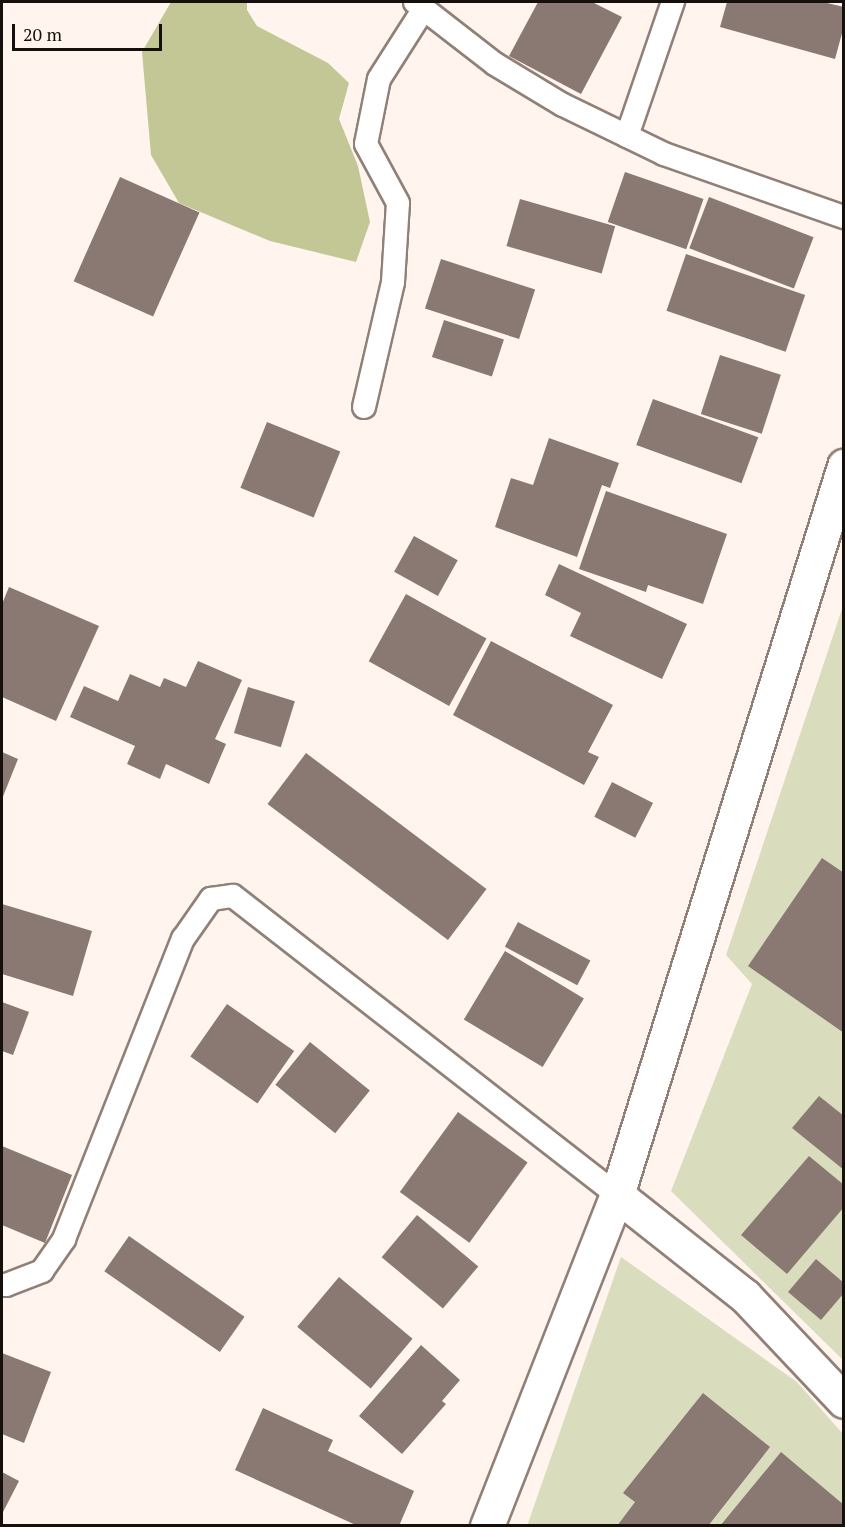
<!DOCTYPE html>
<html>
<head>
<meta charset="utf-8">
<style>
	body { margin:0 }
	#map { position:relative; width:845px; height:1527px; overflow:hidden; background:#fff4ee; font-family:"PT Serif",serif }
	div>[style] { position:absolute }
	[style*='--x'] { left:calc(var(--x)*1px); top:calc(var(--y)*1px); width:calc(var(--w)*1px); rotate:calc(var(--a)*1deg) }
	.green>* { inset:0; background:#d9dcbd }
	.forest>* { inset:0; background:#c3c796 }
	.building>* { inset:0; background:#8a7972; transform-origin:0 0 }
	.roads { filter:drop-shadow(2px 0 #908077) drop-shadow(-2px 0 #908077) drop-shadow(0 2px #908077) drop-shadow(0 -2px #908077) }
	.service>* { height:22px; margin:-11px; padding:0 11px; transform-origin:11px; border-radius:11px; background:#fff }
	.minor>* { height:33px; margin:-16.5px; padding:0 16.5px; transform-origin:16.5px; border-radius:16.5px; background:#fff }
	.tertiary>* { height:33px; margin:-16.5px; padding:0 16.5px; transform-origin:16.5px; border-radius:16.5px; background:#fff }
	span { translate:-50% -50%; white-space:nowrap; text-align:center; line-height:1.15; -webkit-text-stroke:6px #fff4ee; paint-order:stroke }
	.frame { position:absolute; inset:0; border:3px solid #16100c; pointer-events:none }
	.scale { position:absolute; left:12px; top:24px; width:150px; height:27px; box-sizing:border-box; border:3px solid #16100c; border-top:0; padding-left:8px; font-size:18px; line-height:21px; white-space:nowrap; color:#16100c; -webkit-text-stroke:4px #fff4ee; paint-order:stroke }
</style>
</head>
<body>
<div id="map">
	<div class="green">
		<i style="clip-path:polygon(843px 606px,843px 1360px,671px 1191px,752px 984px,726px 955px)"></i>
		<i style="clip-path:polygon(621px 1257px,797px 1382px,843px 1434px,843px 1525px,527px 1526px)"></i>
	</div>
	<div class="forest">
		<i style="clip-path:polygon(171px 2px,247px 2px,247px 10px,257px 26px,328px 63px,349px 83px,339px 119px,358px 166px,370px 222px,356px 262px,270px 241px,179px 203px,151px 155px,142px 52px)"></i>
	</div>
	<div class="building">
		<i style="clip-path:polygon(538px 2px,592px 2px,622px 17px,581px 94px,509px 56px)"></i>
		<i style="clip-path:polygon(727px 2px,823px 2px,844px 7px,844px 26px,835px 59px,720px 27px)"></i>
		<i style="left:625px;top:172px;width:83px;height:53px;rotate:19deg"></i>
		<i style="left:120px;top:177px;width:87px;height:114px;rotate:24deg"></i>
		<i style="left:709px;top:197px;width:112px;height:55px;rotate:21deg"></i>
		<i style="left:520px;top:199px;width:99px;height:49px;rotate:16deg"></i>
		<i style="left:686px;top:254px;width:126px;height:60px;rotate:19deg"></i>
		<i style="left:441px;top:259px;width:99px;height:52px;rotate:18deg"></i>
		<i style="left:444px;top:320px;width:63px;height:39px;rotate:18deg"></i>
		<i style="left:720px;top:355px;width:64px;height:62px;rotate:18deg"></i>
		<i style="left:653px;top:399px;width:112px;height:49px;rotate:20deg"></i>
		<i style="left:267px;top:422px;width:79px;height:71px;rotate:22deg"></i>
		<i style="clip-path:polygon(549px 438px,619px 463px,610px 488px,602px 485px,577px 557px,495px 527px,511px 478px,533px 485px)"></i>
		<i style="clip-path:polygon(606px 491px,727px 534px,703px 604px,648px 585px,646px 592px,579px 569px)"></i>
		<i style="left:414px;top:536px;width:50px;height:41px;rotate:29deg"></i>
		<i style="clip-path:polygon(559px 564px,687px 624px,662px 679px,570px 636px,581px 613px,545px 595px)"></i>
		<i style="clip-path:polygon(9px 587px,99px 626px,56px 721px,2px 697px,2px 604px)"></i>
		<i style="left:406px;top:594px;width:92px;height:77px;rotate:29deg"></i>
		<i style="clip-path:polygon(491px 641px,613px 705px,588px 752px,599px 757px,584px 785px,453px 715px)"></i>
		<i style="clip-path:polygon(198px 661px,242px 680px,215px 739px,226px 744px,209px 784px,166px 764px,160px 779px,127px 764px,135px 746px,70px 717px,84px 686px,118px 701px,130px 674px,160px 687px,164px 678px,186px 687px)"></i>
		<i style="left:248px;top:687px;width:49px;height:48px;rotate:17deg"></i>
		<i style="clip-path:polygon(2px 752px,18px 759px,2px 799px)"></i>
		<i style="left:306px;top:753px;width:226px;height:64px;rotate:37deg"></i>
		<i style="left:612px;top:782px;width:46px;height:39px;rotate:27deg"></i>
		<i style="clip-path:polygon(822px 858px,844px 873px,844px 1033px,748px 966px)"></i>
		<i style="clip-path:polygon(2px 904px,92px 931px,73px 996px,2px 974px)"></i>
		<i style="left:518px;top:922px;width:82px;height:28px;rotate:28deg"></i>
		<i style="left:505px;top:951px;width:92px;height:80px;rotate:31deg"></i>
		<i style="clip-path:polygon(2px 1002px,29px 1012px,13px 1055px,2px 1051px)"></i>
		<i style="left:227px;top:1004px;width:82px;height:64px;rotate:35deg"></i>
		<i style="left:310px;top:1042px;width:77px;height:55px;rotate:39deg"></i>
		<i style="clip-path:polygon(819px 1096px,844px 1116px,844px 1170px,792px 1128px)"></i>
		<i style="left:458px;top:1112px;width:86px;height:99px;rotate:36deg"></i>
		<i style="clip-path:polygon(2px 1146px,72px 1175px,45px 1243px,2px 1225px)"></i>
		<i style="clip-path:polygon(809px 1156px,844px 1185px,844px 1207px,787px 1274px,741px 1235px)"></i>
		<i style="left:417px;top:1215px;width:80px;height:55px;rotate:40deg"></i>
		<i style="left:129px;top:1236px;width:141px;height:43px;rotate:35deg"></i>
		<i style="clip-path:polygon(816px 1259px,844px 1283px,844px 1293px,821px 1320px,788px 1292px)"></i>
		<i style="left:339px;top:1277px;width:96px;height:65px;rotate:40deg"></i>
		<i style="clip-path:polygon(421px 1345px,460px 1380px,442px 1401px,446px 1404px,402px 1454px,359px 1416px)"></i>
		<i style="clip-path:polygon(2px 1353px,51px 1372px,24px 1443px,2px 1434px)"></i>
		<i style="clip-path:polygon(703px 1393px,770px 1447px,708px 1526px,617px 1526px,635px 1502px,623px 1493px)"></i>
		<i style="clip-path:polygon(263px 1408px,333px 1440px,328px 1451px,414px 1491px,399px 1526px,358px 1526px,235px 1470px)"></i>
		<i style="clip-path:polygon(781px 1452px,844px 1505px,844px 1526px,720px 1526px)"></i>
		<i style="clip-path:polygon(2px 1472px,19px 1481px,2px 1514px)"></i>
	</div>
	<div class="roads">
		<div class="service">
			<i style="--x:415;--y:2;--w:101;--a:37.8"></i>
			<i style="--x:495;--y:64;--w:79;--a:31.1"></i>
			<i style="--x:563;--y:105;--w:112;--a:25.9"></i>
			<i style="--x:664;--y:154;--w:191;--a:19.3"></i>
			<i style="--x:627;--y:136;--w:142;--a:-71.1"></i>
			<i style="--x:364;--y:407;--w:128;--a:-76.9"></i>
			<i style="--x:393;--y:282;--w:79;--a:-86.4"></i>
			<i style="--x:398;--y:203;--w:67;--a:-118.5"></i>
			<i style="--x:366;--y:144;--w:66;--a:-78.7"></i>
			<i style="--x:379;--y:79;--w:82;--a:-57.5"></i>
			<i style="--x:2;--y:1285;--w:4;--a:0"></i>
			<i style="--x:6;--y:1285;--w:39;--a:-21"></i>
			<i style="--x:42;--y:1271;--w:39;--a:-55"></i>
			<i style="--x:64;--y:1239;--w:323;--a:-68.4"></i>
			<i style="--x:183;--y:939;--w:49;--a:-55"></i>
			<i style="--x:211;--y:899;--w:22;--a:-8"></i>
			<i style="--x:233;--y:896;--w:487;--a:37.9"></i>
		</div>
		<div class="minor">
			<i style="--x:617;--y:1195;--w:163;--a:38.3"></i>
			<i style="--x:745;--y:1296;--w:144;--a:46.7"></i>
		</div>
		<div class="tertiary">
			<i style="--x:487;--y:1526;--w:356;--a:-68.6"></i>
			<i style="--x:617;--y:1195;--w:764;--a:-72.7"></i>
		</div>
	</div>
	<div class="frame"></div>
	<div class="scale">20 m</div>
</div>
</body>
</html>
